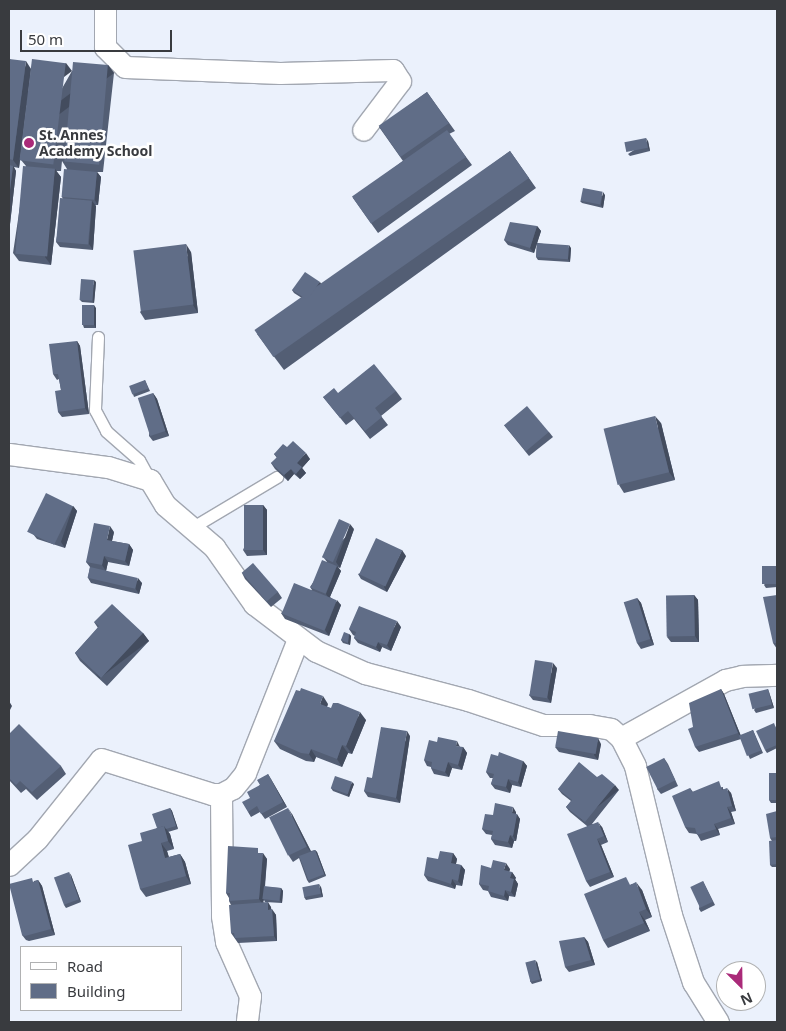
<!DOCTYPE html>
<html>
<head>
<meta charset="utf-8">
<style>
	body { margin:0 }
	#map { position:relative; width:786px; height:1031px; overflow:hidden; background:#ebf1fc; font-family:"Noto Sans",sans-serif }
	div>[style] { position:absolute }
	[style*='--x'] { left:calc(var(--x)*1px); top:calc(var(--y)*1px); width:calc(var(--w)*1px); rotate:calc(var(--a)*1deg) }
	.roads { filter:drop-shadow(1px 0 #a2a7b1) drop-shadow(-1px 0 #a2a7b1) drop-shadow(0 1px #a2a7b1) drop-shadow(0 -1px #a2a7b1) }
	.lane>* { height:11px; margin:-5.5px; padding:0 5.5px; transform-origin:5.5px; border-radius:5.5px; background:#fff }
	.street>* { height:21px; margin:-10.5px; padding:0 10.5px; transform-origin:10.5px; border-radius:10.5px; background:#fff }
	.wall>* { inset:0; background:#535e74 }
	.shaded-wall>* { inset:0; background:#434c5e; transform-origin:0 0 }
	.building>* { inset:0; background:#606d87; transform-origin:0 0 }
	.dots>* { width:14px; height:14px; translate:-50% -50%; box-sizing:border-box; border:2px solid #fff; border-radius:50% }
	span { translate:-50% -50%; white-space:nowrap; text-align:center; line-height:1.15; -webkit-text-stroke:5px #fff; paint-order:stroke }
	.poi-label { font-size:14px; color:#393b3f; font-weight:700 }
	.left { translate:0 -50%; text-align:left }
	.frame { position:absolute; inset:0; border:10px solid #393b3f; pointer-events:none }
	.legend { position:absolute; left:20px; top:946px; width:162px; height:65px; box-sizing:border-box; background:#fff; border:1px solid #b0b1b2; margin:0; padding:6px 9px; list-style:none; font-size:15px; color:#393b3f }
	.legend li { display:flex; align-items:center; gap:10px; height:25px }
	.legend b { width:25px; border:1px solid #b0b1b2 }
	.north { position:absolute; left:716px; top:961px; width:50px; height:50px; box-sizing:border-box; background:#fff; border:1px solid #b0b1b2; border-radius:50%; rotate:157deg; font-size:14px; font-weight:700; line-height:20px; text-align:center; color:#393b3f }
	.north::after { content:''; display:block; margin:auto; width:18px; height:22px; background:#aa2a79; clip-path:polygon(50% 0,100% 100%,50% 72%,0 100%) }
	.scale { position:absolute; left:20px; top:30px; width:152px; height:22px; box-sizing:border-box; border:2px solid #393b3f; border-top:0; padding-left:6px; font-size:15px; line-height:18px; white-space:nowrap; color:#393b3f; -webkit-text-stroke:4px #fff; paint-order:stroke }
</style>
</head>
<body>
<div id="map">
	<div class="roads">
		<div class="lane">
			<i style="--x:98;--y:337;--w:73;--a:92.4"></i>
			<i style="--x:95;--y:410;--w:24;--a:62"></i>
			<i style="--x:106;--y:431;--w:44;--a:41.3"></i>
			<i style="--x:139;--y:460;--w:21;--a:61"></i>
			<i style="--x:193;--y:527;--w:98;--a:-30.8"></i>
		</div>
		<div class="street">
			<i style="--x:105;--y:9;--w:38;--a:90"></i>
			<i style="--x:105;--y:47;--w:28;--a:45"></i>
			<i style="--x:125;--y:67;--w:155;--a:2.2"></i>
			<i style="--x:280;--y:73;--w:113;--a:-1.5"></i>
			<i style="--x:393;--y:70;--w:13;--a:58"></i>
			<i style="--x:400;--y:81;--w:61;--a:127.1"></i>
			<i style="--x:9;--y:454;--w:100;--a:7.5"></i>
			<i style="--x:108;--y:467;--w:44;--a:17.2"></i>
			<i style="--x:150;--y:480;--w:29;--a:59"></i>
			<i style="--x:165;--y:505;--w:65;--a:40.6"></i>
			<i style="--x:214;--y:547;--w:70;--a:54.9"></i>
			<i style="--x:254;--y:604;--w:78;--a:37.2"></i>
			<i style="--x:316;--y:651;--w:54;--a:24.2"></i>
			<i style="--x:365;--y:673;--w:106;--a:14.7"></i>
			<i style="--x:468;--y:700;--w:79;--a:18.4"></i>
			<i style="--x:543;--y:725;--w:46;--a:0"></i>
			<i style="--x:589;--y:725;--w:22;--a:10"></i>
			<i style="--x:611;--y:729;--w:13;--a:42"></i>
			<i style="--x:621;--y:738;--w:31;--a:63"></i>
			<i style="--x:635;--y:766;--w:153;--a:76.4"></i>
			<i style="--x:671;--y:915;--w:71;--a:71.8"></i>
			<i style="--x:693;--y:982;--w:47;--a:58"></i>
			<i style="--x:621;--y:738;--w:119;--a:-29.1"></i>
			<i style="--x:725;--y:680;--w:17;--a:-13"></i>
			<i style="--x:742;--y:676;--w:35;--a:-2"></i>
			<i style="--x:221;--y:794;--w:122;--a:89.5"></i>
			<i style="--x:222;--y:916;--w:26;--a:81"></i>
			<i style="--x:226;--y:942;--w:59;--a:66"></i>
			<i style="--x:250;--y:996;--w:26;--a:97"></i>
			<i style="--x:9;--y:865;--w:38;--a:-43"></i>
			<i style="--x:37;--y:839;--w:102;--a:-51.3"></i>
			<i style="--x:101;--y:759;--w:116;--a:17.5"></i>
			<i style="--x:212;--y:794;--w:9;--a:0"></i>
			<i style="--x:221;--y:794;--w:13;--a:-27"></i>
			<i style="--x:233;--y:788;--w:19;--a:-51"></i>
			<i style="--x:245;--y:773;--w:144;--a:-68.4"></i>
		</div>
	</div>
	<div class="wall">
		<i style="clip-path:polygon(9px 59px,31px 69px,19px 168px,14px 167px,16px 171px,9px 233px)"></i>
		<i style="clip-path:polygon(108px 65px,114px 73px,103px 172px,97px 172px,101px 177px,98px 205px,95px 205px,96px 206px,93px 250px,60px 247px,56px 242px,63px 199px,62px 197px,67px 169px,62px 161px,61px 171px,56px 171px,61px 177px,51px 265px,19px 261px,13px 253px,26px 166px,21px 160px,72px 71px)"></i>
		<i style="clip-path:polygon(427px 92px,455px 131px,449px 134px,472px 165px,378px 233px,353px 198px,403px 161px,379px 127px)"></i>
		<i style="clip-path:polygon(648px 141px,650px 151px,630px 156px,628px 154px)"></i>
		<i style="clip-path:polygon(510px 151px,536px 188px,284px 370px,257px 334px,305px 300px,294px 293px,292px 290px,322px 285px,318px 291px)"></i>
		<i style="clip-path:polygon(605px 195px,603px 208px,582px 203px,580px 201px)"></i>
		<i style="clip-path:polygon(537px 226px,541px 231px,537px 243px,571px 248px,570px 262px,538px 260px,536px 257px,537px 243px,534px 253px,508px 245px,504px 240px)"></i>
		<i style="clip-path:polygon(191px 252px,198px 313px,145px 320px,140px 312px)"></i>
		<i style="clip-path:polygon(96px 282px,94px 303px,82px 302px,80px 300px)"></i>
		<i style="clip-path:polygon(96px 308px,96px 328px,84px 328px,83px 325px)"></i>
		<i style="clip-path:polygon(77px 341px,80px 346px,89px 414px,62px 417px,58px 412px,61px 390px,59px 379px,57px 380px,53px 374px)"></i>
		<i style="clip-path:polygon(145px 380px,150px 391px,134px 397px,133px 394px)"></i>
		<i style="clip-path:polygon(396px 391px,402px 399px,381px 416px,388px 425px,370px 439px,354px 419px,346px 425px,323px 397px,338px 393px)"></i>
		<i style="clip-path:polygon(153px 393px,157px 399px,169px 436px,153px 441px,149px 436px)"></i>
		<i style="clip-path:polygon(661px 423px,675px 480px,624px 493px,619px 485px)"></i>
		<i style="clip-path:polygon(504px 425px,549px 432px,553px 437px,529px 456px)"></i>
		<i style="clip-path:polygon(287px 447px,310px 459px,302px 468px,306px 473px,300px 479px,294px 474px,288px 481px,275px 469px,271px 463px,277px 458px,274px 454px)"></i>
		<i style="clip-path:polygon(263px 505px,267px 510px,267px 555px,247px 556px,243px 550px)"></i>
		<i style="clip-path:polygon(73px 506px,77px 511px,65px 548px,37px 539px,33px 534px)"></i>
		<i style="clip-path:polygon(354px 529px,340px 568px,338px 567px,341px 571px,330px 597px,341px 605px,329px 636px,285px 619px,281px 613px,312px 590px,310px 587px,327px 562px,324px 558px)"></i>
		<i style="clip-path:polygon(114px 532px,112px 541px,129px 544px,133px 550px,129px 566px,108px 562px,106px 571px,142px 583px,139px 594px,91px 583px,88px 578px,90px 567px,86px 562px)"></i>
		<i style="clip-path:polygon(406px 556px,387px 592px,361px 579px,358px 574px)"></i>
		<i style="clip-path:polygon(777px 566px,777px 587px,766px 588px,764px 585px)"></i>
		<i style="clip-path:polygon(242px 573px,278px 592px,282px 598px,271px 607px,245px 579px)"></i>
		<i style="clip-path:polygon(694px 595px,698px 600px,699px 642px,671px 642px,667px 637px)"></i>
		<i style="clip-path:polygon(777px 595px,777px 649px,773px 643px)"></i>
		<i style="clip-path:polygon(637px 598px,641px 603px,654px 645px,641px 649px,637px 643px)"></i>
		<i style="clip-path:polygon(94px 622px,143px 633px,149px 641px,107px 686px,80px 661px,75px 653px,98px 628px)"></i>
		<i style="clip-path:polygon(401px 627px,391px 651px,382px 647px,380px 652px,358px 643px,354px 638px,355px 636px,353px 635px,349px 629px)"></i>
		<i style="clip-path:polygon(349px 634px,351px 636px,350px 645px,343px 643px,341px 640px)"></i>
		<i style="clip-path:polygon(557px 668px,551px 703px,533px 700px,529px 695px)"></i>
		<i style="clip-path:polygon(721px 689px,724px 694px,741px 736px,753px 730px,763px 753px,750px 759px,741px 739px,699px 752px,695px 747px,693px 727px)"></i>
		<i style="clip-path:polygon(768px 689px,769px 692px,774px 708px,756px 713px,754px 710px)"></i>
		<i style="clip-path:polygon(328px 704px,327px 707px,366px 720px,352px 754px,348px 753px,342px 767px,316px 757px,314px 762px,306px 761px,280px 749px,274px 741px)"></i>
		<i style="clip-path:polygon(776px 726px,777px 729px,777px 748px,767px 753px,765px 750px)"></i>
		<i style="clip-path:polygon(9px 734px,61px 766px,66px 774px,37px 800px,26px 789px,21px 793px,9px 780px)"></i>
		<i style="clip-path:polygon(410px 736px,400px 803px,368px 797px,364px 791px,372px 778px)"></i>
		<i style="clip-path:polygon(601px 744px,598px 760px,559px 752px,555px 747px)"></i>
		<i style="clip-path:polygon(460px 747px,463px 747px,467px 753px,462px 770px,452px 768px,449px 777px,434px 774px,431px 768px,431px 767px,427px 766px,424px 760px)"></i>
		<i style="clip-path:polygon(664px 758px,668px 764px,678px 786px,661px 794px,657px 789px)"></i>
		<i style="clip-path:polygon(523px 761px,527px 766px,521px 787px,512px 785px,510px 793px,495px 789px,491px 784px,493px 778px,490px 778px,486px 772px)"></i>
		<i style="clip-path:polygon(777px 773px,777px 803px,771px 803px,769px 800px)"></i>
		<i style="clip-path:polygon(268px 774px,287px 807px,265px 819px,260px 812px,251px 817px,248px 812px,250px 798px)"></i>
		<i style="clip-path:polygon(597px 777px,619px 790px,592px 824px,602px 827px,608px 842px,601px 845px,614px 877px,590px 887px,586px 881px,587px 826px,570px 812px,566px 807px,571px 801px,562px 794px,558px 789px)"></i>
		<i style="clip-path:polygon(354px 784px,349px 797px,333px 791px,331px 788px)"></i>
		<i style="clip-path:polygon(723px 787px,723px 789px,731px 793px,736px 811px,731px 812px,735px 824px,718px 829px,720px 835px,701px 841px,697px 834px,689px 833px,685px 827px,690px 788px,693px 792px)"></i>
		<i style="clip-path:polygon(170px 808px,172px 811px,178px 829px,168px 832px,170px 834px,174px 849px,167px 851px,169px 857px,180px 854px,185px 862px,191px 884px,146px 897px,140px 889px,142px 841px,157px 828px)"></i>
		<i style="clip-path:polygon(777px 811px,777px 867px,772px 867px,770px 865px,772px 841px,770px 838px)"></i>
		<i style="clip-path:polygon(516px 812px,516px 814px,520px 819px,516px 841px,514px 841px,512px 848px,495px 845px,491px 839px,492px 835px,486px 834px,482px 829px,493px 815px)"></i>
		<i style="clip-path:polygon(292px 814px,311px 851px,315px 850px,317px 852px,326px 876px,309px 883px,307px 880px,299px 858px,293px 862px,289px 856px)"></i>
		<i style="clip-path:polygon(261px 853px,267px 859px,265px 887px,281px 888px,283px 891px,282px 903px,265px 902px,264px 900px,263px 902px,271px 907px,271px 909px,276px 915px,277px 941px,238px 943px,231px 933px,231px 905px,229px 901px,229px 898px,226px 893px)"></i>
		<i style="clip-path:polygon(453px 853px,457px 859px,456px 864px,461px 865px,465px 870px,462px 886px,456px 885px,455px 889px,428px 881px,424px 875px,438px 859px)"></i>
		<i style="clip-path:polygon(491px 868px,510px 869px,509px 872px,512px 872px,516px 878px,515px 879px,518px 884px,515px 897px,509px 896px,508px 901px,491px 897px,488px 891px,483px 890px,479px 884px)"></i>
		<i style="clip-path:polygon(71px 875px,81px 902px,66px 908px,64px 905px)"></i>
		<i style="clip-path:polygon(38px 880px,42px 886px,55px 935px,29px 941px,26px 940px,22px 935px,34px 881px)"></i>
		<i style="clip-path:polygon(703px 881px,715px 905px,701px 912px,699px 909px)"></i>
		<i style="clip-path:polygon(631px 884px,642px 890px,652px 917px,645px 920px,650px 931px,608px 948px,603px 940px)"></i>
		<i style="clip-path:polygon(321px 887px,323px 897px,306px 900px,304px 897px)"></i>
		<i style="clip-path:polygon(584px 937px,588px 942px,595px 965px,569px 972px,565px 967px)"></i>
		<i style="clip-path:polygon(537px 962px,542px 981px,532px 984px,530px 981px)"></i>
	</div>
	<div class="shaded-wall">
		<i style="clip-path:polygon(26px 61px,31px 69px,19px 168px,13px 160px)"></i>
		<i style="left:66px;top:63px;width:10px;height:101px;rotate:53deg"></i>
		<i style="left:108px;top:65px;width:10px;height:100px;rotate:53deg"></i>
		<i style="clip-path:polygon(646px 138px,648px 141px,650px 151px,648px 148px)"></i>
		<i style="clip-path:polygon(13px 166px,16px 171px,9px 233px,9px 198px)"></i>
		<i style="clip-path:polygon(55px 169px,61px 177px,51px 265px,45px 257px)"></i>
		<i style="clip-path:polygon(97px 172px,101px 177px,98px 205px,94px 199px)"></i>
		<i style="clip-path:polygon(603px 192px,605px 195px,603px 208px,601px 205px)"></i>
		<i style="clip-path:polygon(92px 201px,96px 206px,93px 250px,89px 244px)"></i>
		<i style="clip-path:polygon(537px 226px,541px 231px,534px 253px,530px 248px)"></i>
		<i style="clip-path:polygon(186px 244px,191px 252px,198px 313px,193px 305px)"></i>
		<i style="clip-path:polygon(569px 245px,571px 248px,570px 262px,568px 259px)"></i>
		<i style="clip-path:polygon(94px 280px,96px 282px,94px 303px,92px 300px)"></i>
		<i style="left:320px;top:282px;width:4px;height:22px;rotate:56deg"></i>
		<i style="clip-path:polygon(94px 305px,96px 308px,96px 328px,94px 325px)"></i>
		<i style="clip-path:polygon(77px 341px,80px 346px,89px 414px,85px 408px)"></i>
		<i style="clip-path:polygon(153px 393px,157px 399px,169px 436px,165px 431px)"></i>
		<i style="clip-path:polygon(655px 416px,661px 423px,675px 480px,669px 472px)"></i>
		<i style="clip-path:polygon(306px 453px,310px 459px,302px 468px,306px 473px,300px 479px,296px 474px,297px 463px)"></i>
		<i style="clip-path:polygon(291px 469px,294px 474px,288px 481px,284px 475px)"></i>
		<i style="clip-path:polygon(263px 505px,267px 510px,267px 555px,263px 550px)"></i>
		<i style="clip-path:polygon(73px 506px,77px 511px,65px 548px,61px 542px)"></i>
		<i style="clip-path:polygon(350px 524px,354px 529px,340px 568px,336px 562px)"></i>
		<i style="clip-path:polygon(110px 526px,114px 532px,111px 545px,107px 540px)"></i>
		<i style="clip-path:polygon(129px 544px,133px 550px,129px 566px,125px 561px)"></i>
		<i style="clip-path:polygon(402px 550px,406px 556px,387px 592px,384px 587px)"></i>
		<i style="clip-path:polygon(104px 556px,108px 562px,106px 571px,102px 565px)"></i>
		<i style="clip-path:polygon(337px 566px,341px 571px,329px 599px,326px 594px)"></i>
		<i style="clip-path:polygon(138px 578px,142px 583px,139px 594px,135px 588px)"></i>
		<i style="clip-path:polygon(694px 595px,698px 600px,699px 642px,695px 636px)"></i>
		<i style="clip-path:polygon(637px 598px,641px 603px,654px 645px,650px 639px)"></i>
		<i style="clip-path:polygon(337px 600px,341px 605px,329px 636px,325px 630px)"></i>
		<i style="clip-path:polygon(397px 621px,401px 627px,391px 651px,387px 645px)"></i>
		<i style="left:143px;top:633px;width:10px;height:62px;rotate:53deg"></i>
		<i style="clip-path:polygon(349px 634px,351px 636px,350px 645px,348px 643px)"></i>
		<i style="clip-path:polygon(378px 642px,382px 647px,380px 652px,376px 647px)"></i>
		<i style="clip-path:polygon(553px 663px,557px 668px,551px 703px,547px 697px)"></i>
		<i style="clip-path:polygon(721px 689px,724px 694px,742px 739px,738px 733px)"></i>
		<i style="clip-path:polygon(768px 689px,769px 692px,774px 708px,772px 705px)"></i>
		<i style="clip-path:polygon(323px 696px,328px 704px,325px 711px,320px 704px)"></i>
		<i style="clip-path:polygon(9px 701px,12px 706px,9px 712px)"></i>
		<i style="clip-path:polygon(360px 712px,366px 720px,352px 754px,346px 746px)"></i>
		<i style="clip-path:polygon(407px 731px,410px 736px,400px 803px,396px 798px)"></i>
		<i style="clip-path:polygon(598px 738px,601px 744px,598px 760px,594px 755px)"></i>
		<i style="clip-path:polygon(457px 741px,460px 747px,456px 746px)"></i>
		<i style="clip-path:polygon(342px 745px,348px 753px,342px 767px,337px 759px)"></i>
		<i style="clip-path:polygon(463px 747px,467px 753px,462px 770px,458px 765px)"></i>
		<i style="clip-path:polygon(311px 749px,316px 757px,314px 762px,309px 754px)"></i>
		<i style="clip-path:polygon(523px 761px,527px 766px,521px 787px,518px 782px)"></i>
		<i style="clip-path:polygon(448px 762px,452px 768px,449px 777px,445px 772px)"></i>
		<i style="clip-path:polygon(268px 774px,271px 779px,287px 807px,283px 802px)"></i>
		<i style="clip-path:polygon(508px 779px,512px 785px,510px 793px,506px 787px)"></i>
		<i style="clip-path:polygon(352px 782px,354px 784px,349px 797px,347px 794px)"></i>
		<i style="left:615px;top:785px;width:6px;height:48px;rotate:51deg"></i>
		<i style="clip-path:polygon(727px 788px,731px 793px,736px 811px,732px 806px)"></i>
		<i style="clip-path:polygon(513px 807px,516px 812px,516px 819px,512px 813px)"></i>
		<i style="clip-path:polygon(727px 807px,731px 812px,735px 824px,731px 818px)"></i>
		<i style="clip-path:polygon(170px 808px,172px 811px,178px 829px,176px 826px)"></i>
		<i style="clip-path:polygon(288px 808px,292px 814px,311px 852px,307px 847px)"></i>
		<i style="clip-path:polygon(517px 814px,520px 819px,516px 841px,513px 836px)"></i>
		<i style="clip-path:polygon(598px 822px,602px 827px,608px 842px,604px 836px)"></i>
		<i style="clip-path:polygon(714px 824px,718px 829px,720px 835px,716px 829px)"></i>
		<i style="clip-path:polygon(164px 826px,170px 834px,174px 849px,168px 841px)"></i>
		<i style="clip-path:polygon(510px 835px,514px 841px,512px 848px,508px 842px)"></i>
		<i style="clip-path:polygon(597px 839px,601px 845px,614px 877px,610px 872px)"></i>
		<i style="clip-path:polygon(161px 843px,167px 851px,171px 866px,165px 858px)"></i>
		<i style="clip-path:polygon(315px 850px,317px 852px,326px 876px,324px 874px)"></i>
		<i style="clip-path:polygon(263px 853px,267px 859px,263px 905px,259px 899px)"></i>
		<i style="clip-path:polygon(453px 853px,457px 859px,455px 868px,451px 863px)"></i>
		<i style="clip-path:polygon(180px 854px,185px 862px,191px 884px,186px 876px)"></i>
		<i style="clip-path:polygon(506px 863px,510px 869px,508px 876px,504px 870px)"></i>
		<i style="clip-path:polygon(461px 865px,465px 870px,462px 886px,458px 881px)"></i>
		<i style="clip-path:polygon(69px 872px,71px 875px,81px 902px,79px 899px)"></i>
		<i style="clip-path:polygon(512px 872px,516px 878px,515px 879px,518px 884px,515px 897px,511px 892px,510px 878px)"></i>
		<i style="clip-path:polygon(452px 879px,456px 885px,455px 889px,451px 884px)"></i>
		<i style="clip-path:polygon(38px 880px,42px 886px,55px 935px,51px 929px)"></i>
		<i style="clip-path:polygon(636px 882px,642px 890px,652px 917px,646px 909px)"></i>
		<i style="clip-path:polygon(319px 884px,321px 887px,323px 897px,321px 894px)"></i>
		<i style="clip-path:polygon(281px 888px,283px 891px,282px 903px,280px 900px)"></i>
		<i style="clip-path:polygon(505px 890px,509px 896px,508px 901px,504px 896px)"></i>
		<i style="clip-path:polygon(268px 902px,271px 907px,272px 915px,268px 910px)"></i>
		<i style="clip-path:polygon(272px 909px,276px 915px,277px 941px,274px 936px)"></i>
		<i style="clip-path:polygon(639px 912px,645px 920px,650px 931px,644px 923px)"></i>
		<i style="clip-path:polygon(584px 937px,588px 942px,595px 965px,591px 960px)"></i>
		<i style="clip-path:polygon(535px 960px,537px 962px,542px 981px,540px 979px)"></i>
	</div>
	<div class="building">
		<i style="clip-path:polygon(9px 59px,26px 61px,13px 160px,9px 159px)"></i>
		<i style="left:32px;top:59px;width:34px;height:102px;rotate:7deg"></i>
		<i style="left:73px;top:62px;width:35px;height:100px;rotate:5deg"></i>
		<i style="left:427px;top:92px;width:38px;height:59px;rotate:55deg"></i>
		<i style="left:447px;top:130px;width:33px;height:116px;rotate:55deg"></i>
		<i style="left:646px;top:138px;width:10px;height:22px;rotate:79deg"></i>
		<i style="left:510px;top:151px;width:33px;height:312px;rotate:55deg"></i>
		<i style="clip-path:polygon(9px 165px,13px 166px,9px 198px)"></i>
		<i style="left:23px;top:166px;width:32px;height:88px;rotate:5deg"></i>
		<i style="left:64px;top:169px;width:33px;height:28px;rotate:5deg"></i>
		<i style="left:583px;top:188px;width:20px;height:13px;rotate:11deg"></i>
		<i style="left:60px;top:198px;width:32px;height:44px;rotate:5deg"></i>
		<i style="clip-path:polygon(510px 222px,537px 226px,530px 248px,504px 240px)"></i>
		<i style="left:537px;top:243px;width:32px;height:14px;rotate:4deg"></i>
		<i style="left:186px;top:244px;width:61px;height:53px;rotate:83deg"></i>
		<i style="clip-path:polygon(305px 272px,320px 282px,310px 296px,306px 299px,292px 290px)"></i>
		<i style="left:81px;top:279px;width:13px;height:21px;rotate:4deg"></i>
		<i style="left:82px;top:305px;width:12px;height:20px"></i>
		<i style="clip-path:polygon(77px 341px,85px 408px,58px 412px,55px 391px,61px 390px,58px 374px,53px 374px,49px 344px)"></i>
		<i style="clip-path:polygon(374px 364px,396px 391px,375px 408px,382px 417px,365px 431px,348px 411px,340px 418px,323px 397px,334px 388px,338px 393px)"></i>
		<i style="left:145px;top:380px;width:9px;height:17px;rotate:69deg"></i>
		<i style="left:153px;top:393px;width:40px;height:16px;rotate:72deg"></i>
		<i style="left:527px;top:406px;width:34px;height:30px;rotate:50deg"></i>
		<i style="left:655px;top:416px;width:58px;height:53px;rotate:76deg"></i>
		<i style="clip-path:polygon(293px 441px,306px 453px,297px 463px,302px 467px,296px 474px,291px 469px,284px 475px,271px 463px,277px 457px,274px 454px,283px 444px,287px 447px)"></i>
		<i style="left:46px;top:493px;width:30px;height:43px;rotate:26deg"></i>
		<i style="left:244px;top:505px;width:19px;height:45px"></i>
		<i style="left:339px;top:519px;width:12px;height:42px;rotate:24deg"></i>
		<i style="clip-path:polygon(94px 523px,110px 526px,107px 540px,129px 544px,125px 561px,104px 556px,102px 565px,86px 562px)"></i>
		<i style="left:376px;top:538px;width:29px;height:40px;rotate:25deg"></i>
		<i style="left:322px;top:560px;width:16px;height:30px;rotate:22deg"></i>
		<i style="left:253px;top:563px;width:38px;height:15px;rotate:49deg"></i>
		<i style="left:777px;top:566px;width:18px;height:15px;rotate:90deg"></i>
		<i style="left:90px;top:567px;width:49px;height:11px;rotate:13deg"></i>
		<i style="left:294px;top:583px;width:46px;height:33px;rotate:22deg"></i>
		<i style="left:694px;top:595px;width:41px;height:28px;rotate:89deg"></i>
		<i style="clip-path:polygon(777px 595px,777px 643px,773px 643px,763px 597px)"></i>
		<i style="left:637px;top:598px;width:43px;height:14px;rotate:72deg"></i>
		<i style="clip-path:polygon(112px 604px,143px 633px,101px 678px,75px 653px,99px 626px,94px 622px)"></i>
		<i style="clip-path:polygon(359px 606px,397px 621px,387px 645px,378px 642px,376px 647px,354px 638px,356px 632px,349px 629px)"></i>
		<i style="clip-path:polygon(344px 632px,349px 634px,348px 643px,341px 640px)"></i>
		<i style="left:535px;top:660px;width:18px;height:36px;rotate:9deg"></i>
		<i style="clip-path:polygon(301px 688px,323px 696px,320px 704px,331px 708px,333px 703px,338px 703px,360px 712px,346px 746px,342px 745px,337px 759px,311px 749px,309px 754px,301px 753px,274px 741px,296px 690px,300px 691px)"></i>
		<i style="clip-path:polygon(721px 689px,738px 733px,695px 747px,688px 729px,693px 727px,689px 703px)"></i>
		<i style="left:768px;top:689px;width:16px;height:20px;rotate:76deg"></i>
		<i style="clip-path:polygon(774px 723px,777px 731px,777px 745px,765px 750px,756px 731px)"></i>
		<i style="clip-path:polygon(19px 724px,61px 766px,32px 792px,20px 781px,16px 785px,9px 778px,9px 734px)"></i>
		<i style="clip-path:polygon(381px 727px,407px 731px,396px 798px,364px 791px,367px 777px,372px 778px)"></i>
		<i style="left:753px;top:730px;width:22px;height:15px;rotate:69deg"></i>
		<i style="left:558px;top:731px;width:41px;height:16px;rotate:10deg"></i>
		<i style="clip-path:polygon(438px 737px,457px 741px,456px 746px,463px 747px,458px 765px,448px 762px,445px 772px,431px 768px,432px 762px,424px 760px,429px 740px,437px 742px)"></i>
		<i style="clip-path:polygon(499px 752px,523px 761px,518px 782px,508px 779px,506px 787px,491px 784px,494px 774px,486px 772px,491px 754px,498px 756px)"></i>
		<i style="left:664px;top:758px;width:25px;height:20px;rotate:63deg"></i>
		<i style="clip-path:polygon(579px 762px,597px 777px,602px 774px,615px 785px,585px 822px,566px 807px,572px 800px,558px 789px)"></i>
		<i style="left:769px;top:773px;width:8px;height:27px"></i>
		<i style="clip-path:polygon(268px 774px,283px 802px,261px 814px,257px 806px,248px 812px,242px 802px,250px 798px,247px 792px,260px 785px,257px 780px)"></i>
		<i style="left:335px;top:776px;width:18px;height:13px;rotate:19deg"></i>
		<i style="clip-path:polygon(719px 781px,722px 790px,727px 788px,732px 806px,727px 807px,731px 818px,714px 824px,716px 829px,697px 835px,695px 828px,685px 827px,672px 796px,690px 788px,692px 792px)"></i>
		<i style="clip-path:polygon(495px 803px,513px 807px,512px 813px,517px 814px,513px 836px,510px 835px,508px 842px,491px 839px,493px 831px,482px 829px,485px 814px,493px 815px)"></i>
		<i style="clip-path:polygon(170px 808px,176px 826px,166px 829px,164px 826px,157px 828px,152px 814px)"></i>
		<i style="left:288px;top:808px;width:43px;height:21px;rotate:64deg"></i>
		<i style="clip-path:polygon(777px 811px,777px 837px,770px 838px,766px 814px)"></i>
		<i style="clip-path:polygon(598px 822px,604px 836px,597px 839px,610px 872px,586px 881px,567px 834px)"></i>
		<i style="clip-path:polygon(164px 826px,168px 841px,161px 843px,165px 858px,180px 854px,186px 876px,140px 889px,128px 845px,142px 841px,140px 833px)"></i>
		<i style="clip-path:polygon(777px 840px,777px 864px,770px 865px,769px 841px)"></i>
		<i style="clip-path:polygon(228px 846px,258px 848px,258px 853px,263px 853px,259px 899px,229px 901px,230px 893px,226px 893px)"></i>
		<i style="left:315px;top:850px;width:26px;height:17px;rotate:69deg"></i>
		<i style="clip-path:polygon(440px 851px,453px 853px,451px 863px,461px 865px,458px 881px,452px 879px,451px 884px,424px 875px,427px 857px,438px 859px)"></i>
		<i style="clip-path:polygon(493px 860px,506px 863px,504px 870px,512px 872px,510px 878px,514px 879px,511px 892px,505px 890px,504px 896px,488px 891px,489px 886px,479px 884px,481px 865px,491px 868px)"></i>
		<i style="left:69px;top:872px;width:29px;height:16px;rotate:70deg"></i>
		<i style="clip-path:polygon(626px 877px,630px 885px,636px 882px,646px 909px,639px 912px,644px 923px,603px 940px,584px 894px)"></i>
		<i style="clip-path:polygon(32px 878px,33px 882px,38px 880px,51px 929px,25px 936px,22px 935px,9px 884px)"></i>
		<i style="left:703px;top:881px;width:23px;height:14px;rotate:65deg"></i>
		<i style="left:319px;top:884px;width:10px;height:17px;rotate:79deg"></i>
		<i style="left:264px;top:886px;width:17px;height:13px;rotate:7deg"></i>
		<i style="clip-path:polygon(268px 902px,268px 910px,272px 909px,274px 936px,235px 938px,234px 933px,231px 933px,229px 905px)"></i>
		<i style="clip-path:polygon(584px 937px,591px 960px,565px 967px,559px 941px)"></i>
		<i style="left:535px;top:960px;width:20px;height:10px;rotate:75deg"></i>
	</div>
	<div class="dots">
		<i style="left:29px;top:143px;background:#aa2a79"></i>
	</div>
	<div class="poi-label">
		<span class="left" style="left:39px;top:143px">St. Annes<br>Academy School</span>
	</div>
	<div class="frame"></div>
	<ul class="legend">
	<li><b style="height:6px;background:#fff"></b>Road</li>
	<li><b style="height:14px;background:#606d87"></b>Building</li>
	</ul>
	<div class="north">N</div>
	<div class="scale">50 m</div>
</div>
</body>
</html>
